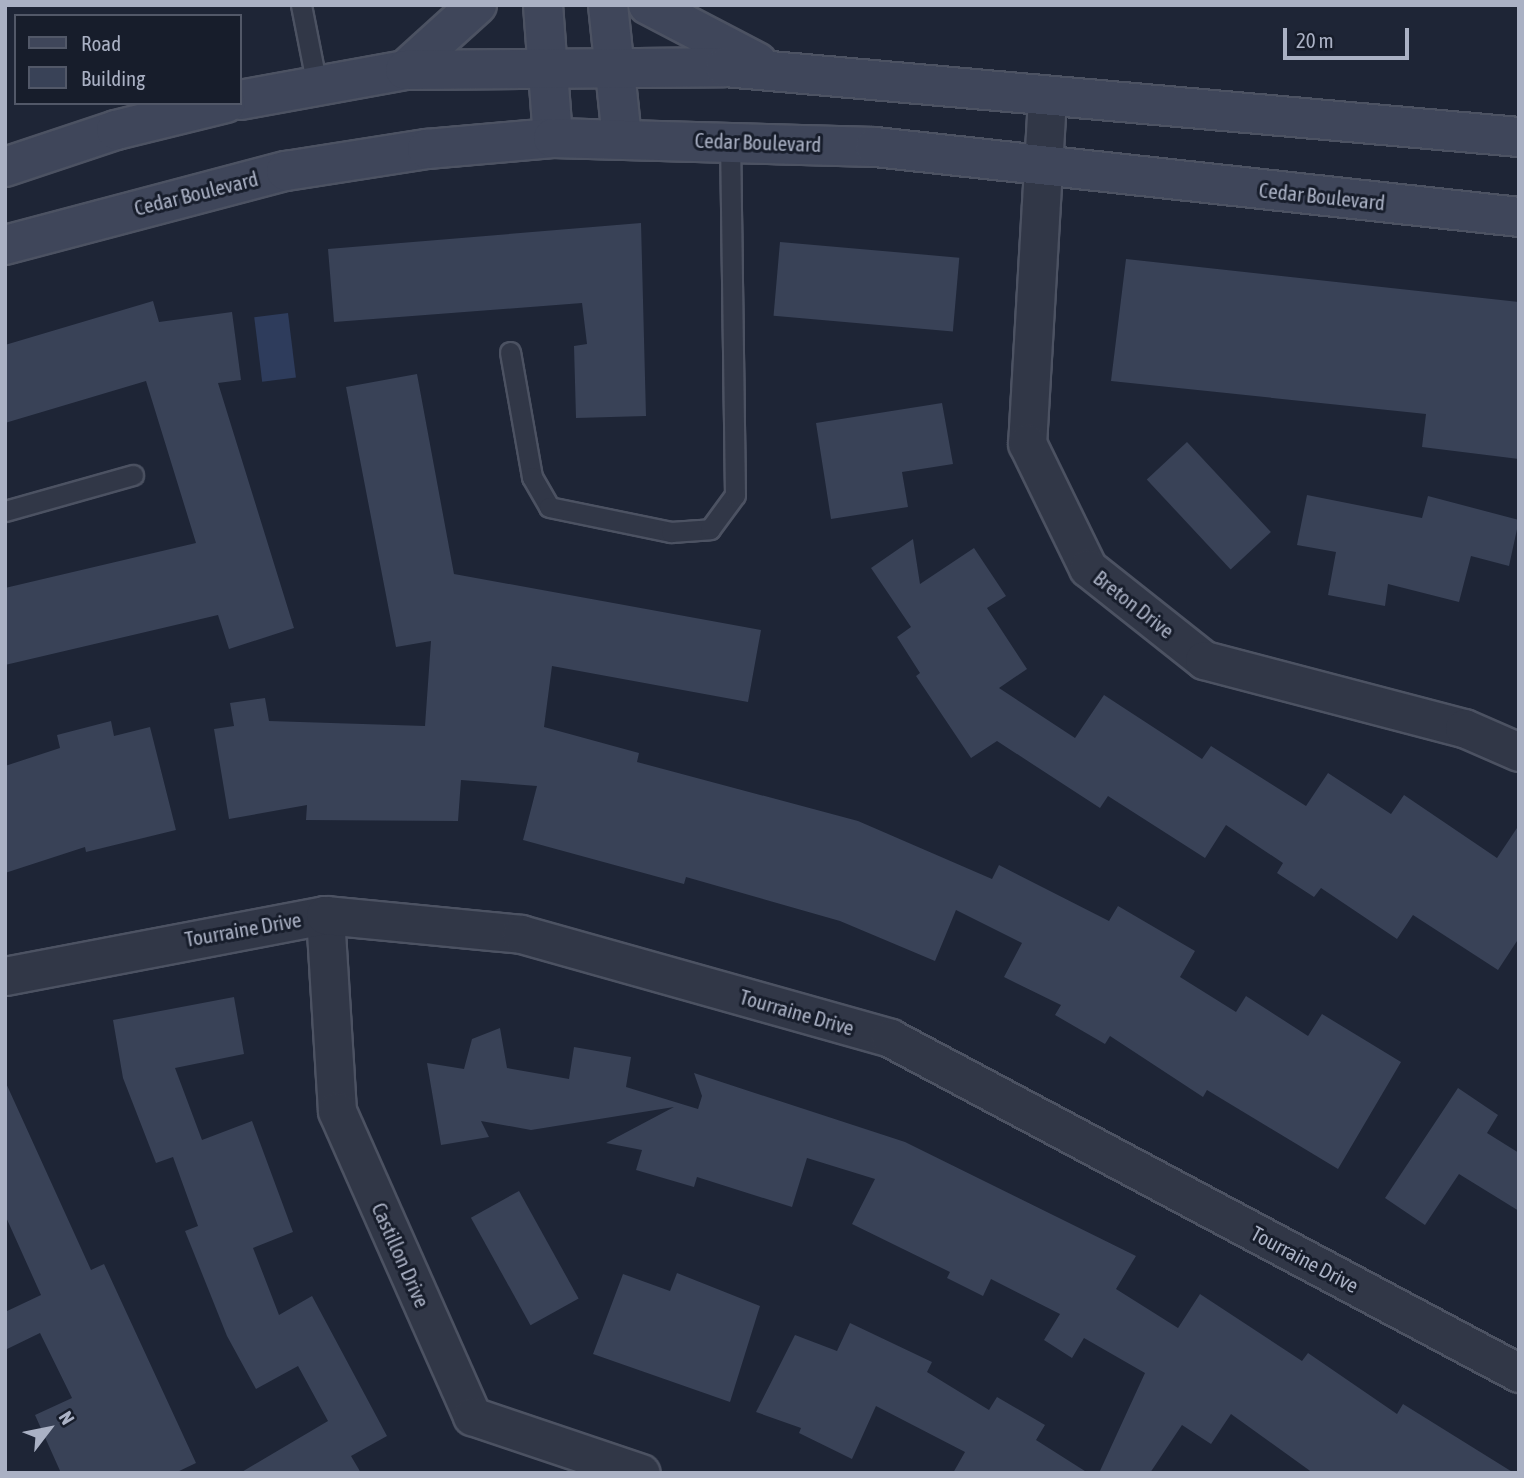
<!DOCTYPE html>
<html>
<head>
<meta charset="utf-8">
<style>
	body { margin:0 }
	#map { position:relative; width:1524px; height:1478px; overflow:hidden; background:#1e2536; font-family:"Asap Condensed",sans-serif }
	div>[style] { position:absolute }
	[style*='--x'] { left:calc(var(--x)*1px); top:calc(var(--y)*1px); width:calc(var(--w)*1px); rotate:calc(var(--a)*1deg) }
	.water>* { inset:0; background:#2e3c5c; transform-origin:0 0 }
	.building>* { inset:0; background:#394257; transform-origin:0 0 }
	.roads { filter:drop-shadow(2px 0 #4c5262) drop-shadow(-2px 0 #4c5262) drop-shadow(0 2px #4c5262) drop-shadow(0 -2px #4c5262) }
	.lane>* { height:19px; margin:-9.5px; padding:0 9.5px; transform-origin:9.5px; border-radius:9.5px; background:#313747 }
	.street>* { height:37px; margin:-18.5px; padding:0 18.5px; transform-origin:18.5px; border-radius:18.5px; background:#313747 }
	.secondary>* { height:38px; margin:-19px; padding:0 19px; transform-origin:19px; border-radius:19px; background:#3f465a }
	span { translate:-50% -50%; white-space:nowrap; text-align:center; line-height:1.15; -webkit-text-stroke:6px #171d2b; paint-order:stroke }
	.street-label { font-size:21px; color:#aab1c4 }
	.frame { position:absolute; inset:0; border:7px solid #aab1c4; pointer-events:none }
	.legend { position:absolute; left:14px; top:14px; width:228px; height:91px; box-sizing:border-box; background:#171d2b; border:2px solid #525868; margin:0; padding:9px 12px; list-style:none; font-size:21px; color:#aab1c4 }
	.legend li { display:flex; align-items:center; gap:14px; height:35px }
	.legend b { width:35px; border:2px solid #525868 }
	.north { position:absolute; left:14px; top:1394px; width:70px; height:70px; -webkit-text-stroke:5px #171d2b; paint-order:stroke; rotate:58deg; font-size:19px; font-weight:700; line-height:28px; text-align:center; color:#aab1c4 }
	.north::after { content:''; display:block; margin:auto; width:24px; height:32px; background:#aab1c4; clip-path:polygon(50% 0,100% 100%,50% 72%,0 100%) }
	.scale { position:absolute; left:1283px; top:28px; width:126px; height:32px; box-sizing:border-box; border:4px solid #aab1c4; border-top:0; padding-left:9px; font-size:21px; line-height:24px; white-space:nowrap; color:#aab1c4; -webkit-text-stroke:5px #171d2b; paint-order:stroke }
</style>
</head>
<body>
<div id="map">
	<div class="water">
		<i style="left:288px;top:313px;width:65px;height:34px;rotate:83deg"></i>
	</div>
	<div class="building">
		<i style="clip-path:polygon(641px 223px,646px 416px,576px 418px,574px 346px,587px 344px,582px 303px,334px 322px,328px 249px)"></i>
		<i style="left:780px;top:242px;width:180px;height:74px;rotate:5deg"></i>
		<i style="clip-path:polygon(1126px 259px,1519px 302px,1519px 459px,1422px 447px,1426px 414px,1111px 381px)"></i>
		<i style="clip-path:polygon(153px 301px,159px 322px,232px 312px,241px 380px,218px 383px,294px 628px,229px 649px,218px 615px,5px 665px,5px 588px,196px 543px,146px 381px,5px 423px,5px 345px)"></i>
		<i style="clip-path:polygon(417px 374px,454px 574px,761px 630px,748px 702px,552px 666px,544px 727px,639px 753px,637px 762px,858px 821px,992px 879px,999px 865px,1109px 921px,1118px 906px,1195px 951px,1180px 977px,1236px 1012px,1246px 996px,1308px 1036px,1322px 1014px,1401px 1062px,1338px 1169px,1207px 1090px,1203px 1097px,1110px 1036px,1105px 1044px,1055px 1015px,1061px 1005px,1004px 977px,1022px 943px,956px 910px,935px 961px,840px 921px,686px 877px,684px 884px,523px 840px,537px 786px,461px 780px,458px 821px,306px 820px,307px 805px,229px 819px,214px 729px,234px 726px,230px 703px,265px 698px,269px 721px,425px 726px,431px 641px,396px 647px,346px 387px)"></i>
		<i style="clip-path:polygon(942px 403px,953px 464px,902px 472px,908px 507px,831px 519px,816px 423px)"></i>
		<i style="left:1187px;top:442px;width:123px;height:55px;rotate:47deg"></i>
		<i style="clip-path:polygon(1307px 495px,1422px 518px,1428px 496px,1519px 520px,1509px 566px,1471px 556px,1459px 602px,1388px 584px,1385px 606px,1328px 595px,1336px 552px,1297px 545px)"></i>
		<i style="clip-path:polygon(913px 539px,920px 584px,974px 548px,1006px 596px,987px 608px,1027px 669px,999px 688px,1075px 738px,1104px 695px,1202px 759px,1211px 746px,1306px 806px,1328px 773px,1391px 814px,1404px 795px,1497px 858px,1519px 825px,1519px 938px,1498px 970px,1413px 915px,1397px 939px,1321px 888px,1314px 897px,1277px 873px,1283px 863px,1226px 825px,1205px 858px,1108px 796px,1100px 808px,997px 741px,971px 758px,916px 676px,920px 673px,897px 637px,911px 627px,871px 568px)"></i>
		<i style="clip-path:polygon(111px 721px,114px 736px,150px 727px,176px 830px,86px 852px,85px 847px,5px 873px,5px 766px,60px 748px,57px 735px)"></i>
		<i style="clip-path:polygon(234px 997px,244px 1054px,175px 1068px,202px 1140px,252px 1121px,293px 1232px,253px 1248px,279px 1315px,312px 1296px,387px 1436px,351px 1456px,361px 1473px,240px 1473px,328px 1421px,298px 1366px,256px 1389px,227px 1336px,185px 1231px,198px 1226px,173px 1157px,156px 1163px,123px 1078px,113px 1020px)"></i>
		<i style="clip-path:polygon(500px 1028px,507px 1068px,569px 1079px,574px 1047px,631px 1057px,626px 1087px,698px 1109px,702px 1096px,694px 1073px,905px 1142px,1136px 1256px,1116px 1289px,1178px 1328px,1200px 1294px,1302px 1361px,1308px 1353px,1397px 1414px,1403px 1404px,1514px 1473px,1313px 1473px,1231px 1414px,1211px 1444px,1182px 1425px,1150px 1473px,1099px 1473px,1145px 1373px,1084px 1338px,1072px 1358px,1044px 1340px,1060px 1314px,991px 1279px,983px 1296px,947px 1278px,950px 1272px,852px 1224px,875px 1179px,807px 1158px,792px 1207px,697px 1177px,694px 1187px,636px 1170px,642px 1150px,606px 1143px,674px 1107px,531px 1130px,481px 1121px,489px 1137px,441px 1145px,427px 1063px,464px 1069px,472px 1039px)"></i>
		<i style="clip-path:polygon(5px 1081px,91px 1270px,104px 1264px,196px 1463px,175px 1473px,61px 1473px,35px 1415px,72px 1398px,40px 1333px,5px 1350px,5px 1312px,41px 1295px,5px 1215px)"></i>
		<i style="clip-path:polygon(1458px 1088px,1498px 1115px,1487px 1133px,1519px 1153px,1519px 1211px,1459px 1174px,1425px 1225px,1385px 1198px)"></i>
		<i style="left:519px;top:1191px;width:123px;height:55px;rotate:61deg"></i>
		<i style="clip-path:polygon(677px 1273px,760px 1306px,730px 1402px,593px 1354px,623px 1274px,670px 1291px)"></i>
		<i style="clip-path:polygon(850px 1323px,932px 1362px,927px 1372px,989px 1410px,997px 1397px,1045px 1425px,1036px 1440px,1088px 1473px,953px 1473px,965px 1452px,876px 1406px,852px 1459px,799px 1433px,801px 1428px,756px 1412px,795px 1335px,837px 1351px)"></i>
	</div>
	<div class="roads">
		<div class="lane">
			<i style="--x:301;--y:5;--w:83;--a:78.8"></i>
			<i style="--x:510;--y:352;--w:127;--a:80"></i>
			<i style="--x:532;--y:477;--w:34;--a:60"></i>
			<i style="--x:549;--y:507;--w:125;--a:11.6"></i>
			<i style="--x:671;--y:532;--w:39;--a:-4"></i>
			<i style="--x:710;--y:529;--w:42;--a:-53.7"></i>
			<i style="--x:735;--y:495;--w:354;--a:-90.8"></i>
			<i style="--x:5;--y:511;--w:133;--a:-15.7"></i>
		</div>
		<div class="street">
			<i style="--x:1047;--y:98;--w:346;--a:93.3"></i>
			<i style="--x:1027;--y:443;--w:139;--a:64"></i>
			<i style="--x:1088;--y:568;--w:148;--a:38.4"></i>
			<i style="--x:1204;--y:660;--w:269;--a:14.7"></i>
			<i style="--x:1464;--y:728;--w:60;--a:23.6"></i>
			<i style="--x:325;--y:915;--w:196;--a:86.5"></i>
			<i style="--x:337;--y:1111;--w:334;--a:66.1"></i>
			<i style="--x:472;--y:1416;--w:178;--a:18.6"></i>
			<i style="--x:5;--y:976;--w:326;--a:-10.8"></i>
			<i style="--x:325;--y:915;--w:197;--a:5.5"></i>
			<i style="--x:521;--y:934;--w:383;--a:15.7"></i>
			<i style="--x:890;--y:1038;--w:713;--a:28.04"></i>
		</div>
		<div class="secondary">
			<i style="--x:543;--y:5;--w:133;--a:85.7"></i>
			<i style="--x:608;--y:5;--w:134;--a:84"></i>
			<i style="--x:648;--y:5;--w:123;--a:27.6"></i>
			<i style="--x:405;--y:70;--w:97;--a:-42.1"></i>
			<i style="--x:240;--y:100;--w:168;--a:-10.3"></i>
			<i style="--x:405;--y:70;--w:320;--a:-0.5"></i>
			<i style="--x:725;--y:67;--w:797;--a:5.04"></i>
			<i style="--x:5;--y:167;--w:117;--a:-18.4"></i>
			<i style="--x:116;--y:130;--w:113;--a:-13.8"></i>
			<i style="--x:5;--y:245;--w:291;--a:-14.8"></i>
			<i style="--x:286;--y:171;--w:143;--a:-8.9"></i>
			<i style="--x:427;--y:149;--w:126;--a:-5"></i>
			<i style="--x:553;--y:138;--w:322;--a:1.6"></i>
			<i style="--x:875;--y:147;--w:648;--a:6.2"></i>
		</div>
	</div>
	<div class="street-label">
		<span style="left:758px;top:142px;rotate:2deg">Cedar Boulevard</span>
		<span style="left:196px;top:193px;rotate:-14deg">Cedar Boulevard</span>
		<span style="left:1322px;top:196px;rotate:6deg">Cedar Boulevard</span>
		<span style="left:1134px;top:604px;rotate:38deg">Breton Drive</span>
		<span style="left:243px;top:929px;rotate:-10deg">Tourraine Drive</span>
		<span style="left:797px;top:1012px;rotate:16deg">Tourraine Drive</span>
		<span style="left:401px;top:1255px;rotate:66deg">Castillon Drive</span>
		<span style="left:1305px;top:1259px;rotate:28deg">Tourraine Drive</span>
	</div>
	<div class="frame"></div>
	<ul class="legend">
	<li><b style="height:9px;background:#3f465a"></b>Road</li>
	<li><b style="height:19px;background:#394257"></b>Building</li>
	</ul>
	<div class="north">N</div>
	<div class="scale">20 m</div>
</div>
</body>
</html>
